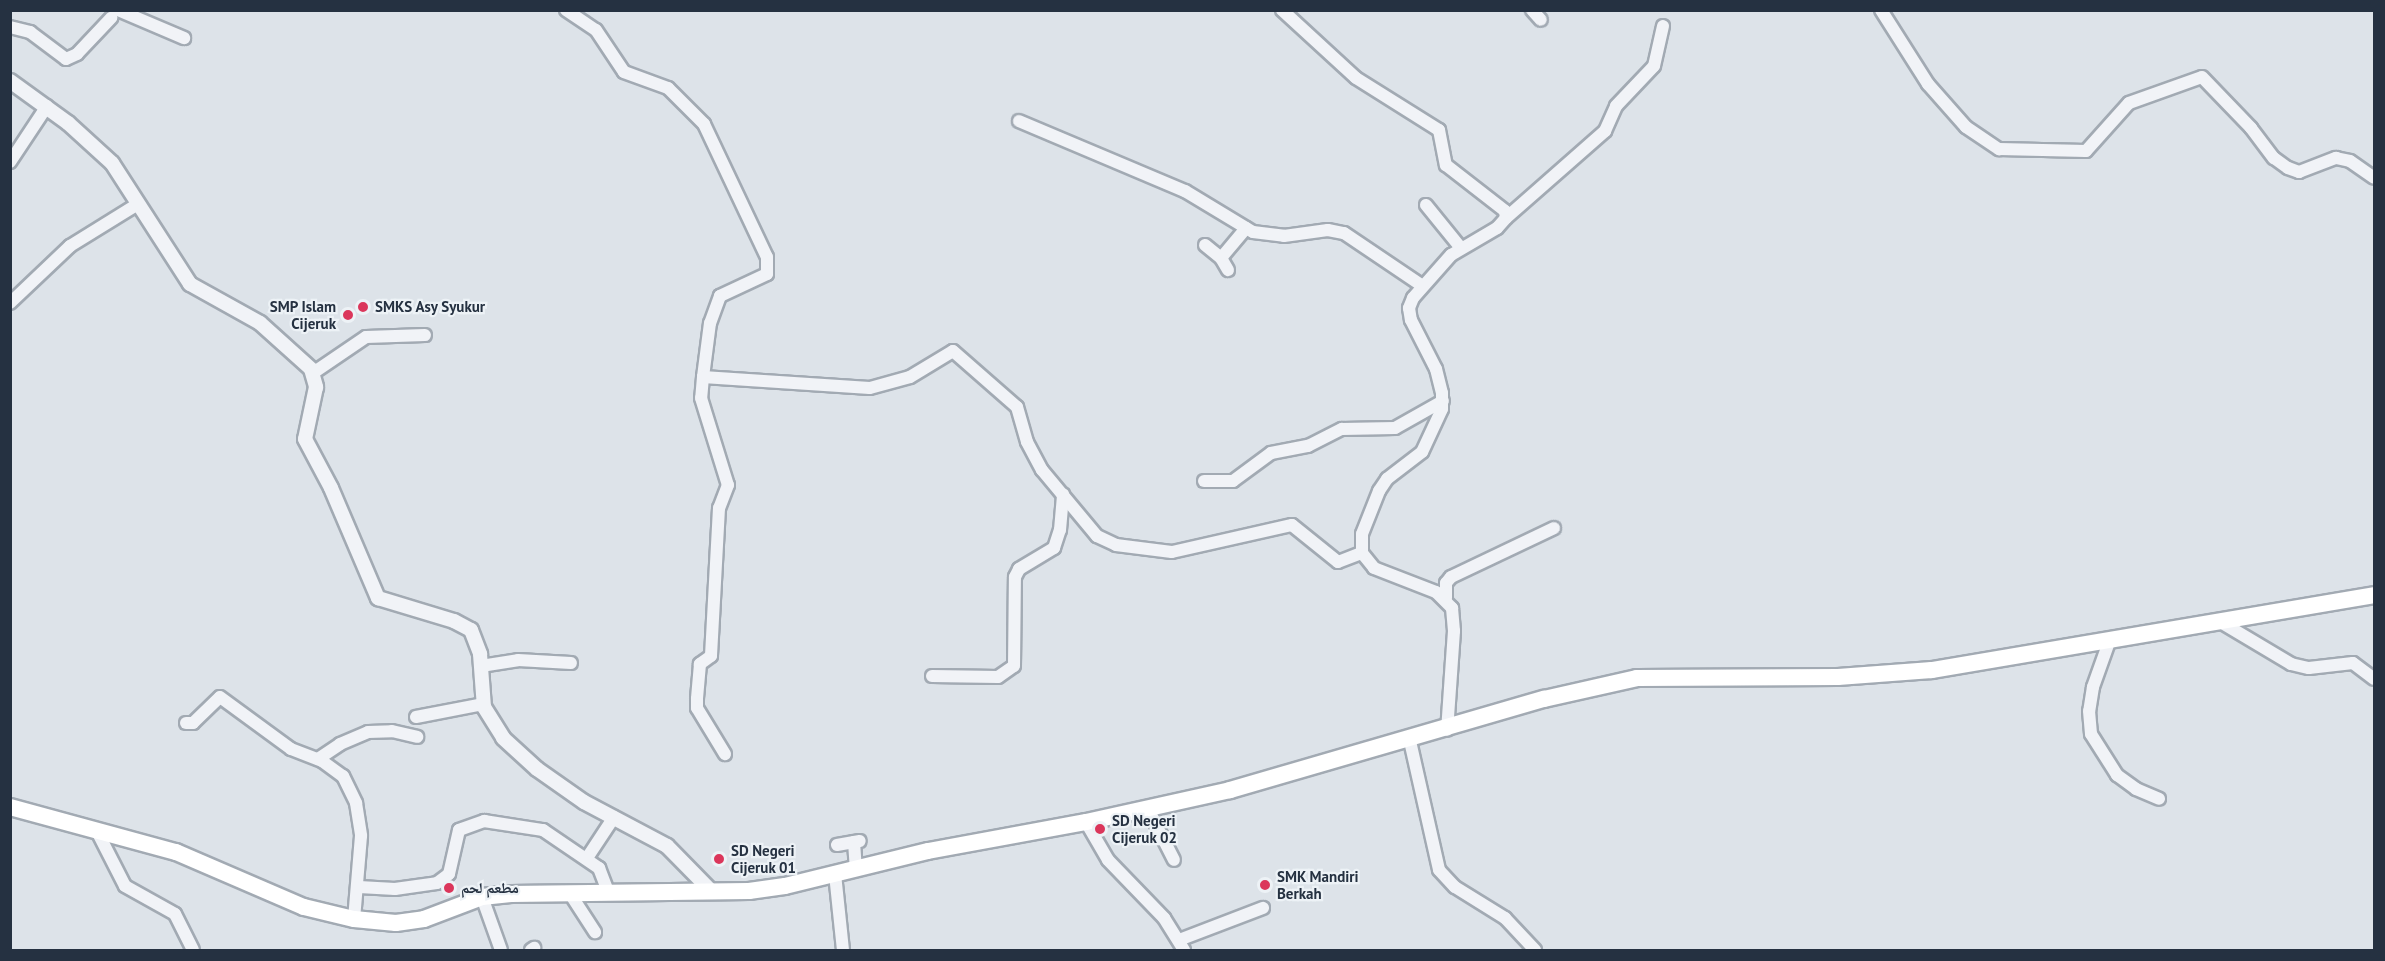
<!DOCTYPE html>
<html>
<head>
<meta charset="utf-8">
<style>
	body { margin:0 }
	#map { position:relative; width:2385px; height:961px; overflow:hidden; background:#dde3e9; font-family:"PT Sans","Noto Naskh Arabic",sans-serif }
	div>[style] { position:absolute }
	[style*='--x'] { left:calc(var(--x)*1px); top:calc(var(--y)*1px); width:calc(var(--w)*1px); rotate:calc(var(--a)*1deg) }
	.roads { filter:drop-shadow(2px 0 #a2aab3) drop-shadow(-2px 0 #a2aab3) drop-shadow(0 2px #a2aab3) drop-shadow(0 -2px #a2aab3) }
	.minor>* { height:12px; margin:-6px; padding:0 6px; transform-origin:6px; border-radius:6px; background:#f1f3f7 }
	.tertiary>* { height:14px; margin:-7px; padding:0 7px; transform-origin:7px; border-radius:7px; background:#f1f3f7 }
	.secondary>* { height:16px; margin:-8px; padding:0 8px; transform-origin:8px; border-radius:8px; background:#fff }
	.dots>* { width:16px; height:16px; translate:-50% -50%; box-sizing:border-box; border:3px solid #edf2f6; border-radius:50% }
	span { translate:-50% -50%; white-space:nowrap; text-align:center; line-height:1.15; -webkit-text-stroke:4.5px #edf2f6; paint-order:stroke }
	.poi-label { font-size:15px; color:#253141; font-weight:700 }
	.right { translate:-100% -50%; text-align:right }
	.left { translate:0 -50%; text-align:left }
	.frame { position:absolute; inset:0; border:12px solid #253141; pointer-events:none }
</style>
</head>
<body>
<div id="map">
	<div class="roads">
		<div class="minor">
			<i style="--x:118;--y:10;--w:72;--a:23"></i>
			<i style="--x:566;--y:10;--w:36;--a:34"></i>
			<i style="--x:596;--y:30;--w:50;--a:56.3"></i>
			<i style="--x:624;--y:72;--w:47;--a:20"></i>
			<i style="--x:668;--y:88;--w:51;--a:45"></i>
			<i style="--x:704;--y:124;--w:147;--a:64.7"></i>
			<i style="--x:767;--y:257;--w:17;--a:90"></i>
			<i style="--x:767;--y:274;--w:52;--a:154.9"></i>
			<i style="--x:720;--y:296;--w:29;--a:110"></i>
			<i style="--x:710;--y:323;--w:54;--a:97.4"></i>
			<i style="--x:703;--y:377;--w:167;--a:3.8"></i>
			<i style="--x:870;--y:388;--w:41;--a:-15.4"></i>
			<i style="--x:910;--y:377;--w:50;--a:-31.2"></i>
			<i style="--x:953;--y:351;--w:85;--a:41.2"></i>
			<i style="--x:1017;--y:407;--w:36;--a:74"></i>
			<i style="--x:1027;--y:442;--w:32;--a:62"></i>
			<i style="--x:1042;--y:470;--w:86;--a:50.2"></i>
			<i style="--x:1097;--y:536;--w:21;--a:25"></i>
			<i style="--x:1116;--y:545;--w:56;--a:7.1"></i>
			<i style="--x:1172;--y:552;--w:123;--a:-12.7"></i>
			<i style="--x:1292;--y:525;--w:59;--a:38.8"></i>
			<i style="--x:1338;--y:562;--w:26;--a:-21"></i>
			<i style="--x:1282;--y:10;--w:100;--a:42.6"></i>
			<i style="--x:1356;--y:78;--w:98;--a:32.1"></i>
			<i style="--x:1439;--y:130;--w:36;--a:79"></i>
			<i style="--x:1446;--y:165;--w:75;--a:37.9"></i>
			<i style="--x:1505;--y:211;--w:7;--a:82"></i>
			<i style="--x:1506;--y:218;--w:13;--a:132"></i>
			<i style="--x:1497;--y:228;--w:53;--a:149.6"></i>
			<i style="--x:1451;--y:255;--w:57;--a:131.5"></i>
			<i style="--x:1413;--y:298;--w:11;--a:112"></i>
			<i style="--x:1409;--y:308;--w:12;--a:81"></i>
			<i style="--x:1411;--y:320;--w:55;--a:63"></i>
			<i style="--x:1436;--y:369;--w:25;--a:76"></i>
			<i style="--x:1442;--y:393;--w:16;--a:90"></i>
			<i style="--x:1442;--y:409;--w:47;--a:114.9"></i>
			<i style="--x:1422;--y:452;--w:44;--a:142.4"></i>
			<i style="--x:1387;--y:479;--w:14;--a:124"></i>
			<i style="--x:1379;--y:491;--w:46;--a:111.6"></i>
			<i style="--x:1362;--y:534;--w:19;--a:90"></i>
			<i style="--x:1362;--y:553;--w:19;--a:51"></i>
			<i style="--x:1374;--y:568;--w:66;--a:21.2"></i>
			<i style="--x:1436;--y:592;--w:23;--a:45"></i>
			<i style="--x:1452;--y:608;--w:23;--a:85"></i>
			<i style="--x:1454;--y:631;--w:99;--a:94"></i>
			<i style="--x:1532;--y:10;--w:13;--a:48"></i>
			<i style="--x:1881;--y:10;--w:88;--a:57.6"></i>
			<i style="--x:1928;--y:84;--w:57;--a:48.5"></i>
			<i style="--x:1966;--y:127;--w:40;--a:34"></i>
			<i style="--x:1999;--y:149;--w:87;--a:1.3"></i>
			<i style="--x:2086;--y:151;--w:64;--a:-48.1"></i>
			<i style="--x:2129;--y:103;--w:77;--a:-19.6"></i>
			<i style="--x:2202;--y:77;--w:71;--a:46.1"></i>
			<i style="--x:2251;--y:128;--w:38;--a:53"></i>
			<i style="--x:2274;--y:158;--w:17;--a:36"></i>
			<i style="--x:2288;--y:168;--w:12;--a:20"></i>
			<i style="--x:2299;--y:172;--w:40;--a:-21"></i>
			<i style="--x:2336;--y:158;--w:14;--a:12"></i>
			<i style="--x:2350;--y:161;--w:29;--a:35"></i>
			<i style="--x:10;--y:27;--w:21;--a:14"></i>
			<i style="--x:30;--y:32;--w:45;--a:36.9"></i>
			<i style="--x:66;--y:59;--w:12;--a:-24"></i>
			<i style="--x:77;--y:54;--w:50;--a:-46.6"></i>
			<i style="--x:1019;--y:121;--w:180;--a:22.9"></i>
			<i style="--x:1185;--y:191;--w:79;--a:31.1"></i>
			<i style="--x:1253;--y:232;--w:31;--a:7"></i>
			<i style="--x:1284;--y:236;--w:44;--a:-7.8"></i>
			<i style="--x:1328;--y:230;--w:16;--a:11"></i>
			<i style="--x:1344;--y:233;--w:93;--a:34"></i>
			<i style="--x:10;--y:162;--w:67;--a:-56.5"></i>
			<i style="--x:1426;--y:205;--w:55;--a:50.9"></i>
			<i style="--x:1506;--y:218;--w:132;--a:-41.3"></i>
			<i style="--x:1605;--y:131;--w:27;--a:-66"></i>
			<i style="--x:1616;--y:106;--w:55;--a:-46.5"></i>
			<i style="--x:1654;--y:66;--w:41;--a:-77.3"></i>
			<i style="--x:1205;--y:245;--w:21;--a:39"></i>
			<i style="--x:1221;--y:258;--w:14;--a:60"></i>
			<i style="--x:1221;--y:258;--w:39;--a:-50"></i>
			<i style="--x:10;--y:303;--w:83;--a:-43.5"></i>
			<i style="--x:70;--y:246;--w:80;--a:-31.7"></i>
			<i style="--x:313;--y:373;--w:64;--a:-34.2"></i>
			<i style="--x:366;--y:337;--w:59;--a:-1.9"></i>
			<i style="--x:703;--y:377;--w:21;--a:95"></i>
			<i style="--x:701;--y:398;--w:91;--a:72.8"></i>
			<i style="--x:728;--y:485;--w:25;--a:111"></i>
			<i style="--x:719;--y:508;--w:148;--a:93.1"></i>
			<i style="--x:711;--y:656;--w:14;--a:144"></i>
			<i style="--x:700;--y:664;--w:35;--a:95"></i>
			<i style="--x:697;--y:699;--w:9;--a:90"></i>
			<i style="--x:697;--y:708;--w:54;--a:58.7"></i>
			<i style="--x:1204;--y:481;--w:29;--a:0"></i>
			<i style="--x:1233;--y:481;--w:47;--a:-36.4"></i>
			<i style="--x:1271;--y:453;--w:38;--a:-11"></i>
			<i style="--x:1308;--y:446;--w:38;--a:-27"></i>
			<i style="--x:1342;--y:429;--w:53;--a:-1.1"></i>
			<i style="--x:1395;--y:428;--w:55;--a:-29.4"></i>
			<i style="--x:1446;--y:598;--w:15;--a:-90"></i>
			<i style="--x:1446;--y:583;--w:8;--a:-50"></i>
			<i style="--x:1451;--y:577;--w:114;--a:-25.4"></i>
			<i style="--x:2219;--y:621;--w:84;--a:30.8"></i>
			<i style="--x:2291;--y:664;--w:18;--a:13"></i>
			<i style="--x:2309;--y:668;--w:44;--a:-6.5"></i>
			<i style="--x:2353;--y:663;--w:26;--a:37"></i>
			<i style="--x:2109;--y:642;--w:48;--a:109.6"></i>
			<i style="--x:2093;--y:687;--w:24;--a:99"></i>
			<i style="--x:2089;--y:711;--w:23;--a:85"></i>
			<i style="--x:2091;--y:734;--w:49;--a:57.6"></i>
			<i style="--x:2117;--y:775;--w:24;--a:36"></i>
			<i style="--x:2136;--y:789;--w:25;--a:23"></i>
			<i style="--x:481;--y:666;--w:37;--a:-9"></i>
			<i style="--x:518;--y:660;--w:53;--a:3.2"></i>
			<i style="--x:932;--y:676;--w:66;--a:0.9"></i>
			<i style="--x:998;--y:677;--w:19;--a:-35"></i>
			<i style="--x:1014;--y:666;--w:89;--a:-89.4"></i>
			<i style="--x:1015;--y:577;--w:9;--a:-63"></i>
			<i style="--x:1019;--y:569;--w:41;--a:-31"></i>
			<i style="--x:1054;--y:548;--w:19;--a:-72"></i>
			<i style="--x:1060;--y:530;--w:36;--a:-85"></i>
			<i style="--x:416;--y:717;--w:68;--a:-11"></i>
			<i style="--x:186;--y:723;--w:7;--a:0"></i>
			<i style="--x:193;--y:723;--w:37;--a:-44"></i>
			<i style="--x:220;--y:697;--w:88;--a:36.2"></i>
			<i style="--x:291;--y:749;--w:33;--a:21"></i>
			<i style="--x:322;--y:761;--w:26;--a:36"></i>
			<i style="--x:343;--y:776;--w:30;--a:64"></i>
			<i style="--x:356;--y:803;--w:33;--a:81"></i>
			<i style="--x:361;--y:836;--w:83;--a:94.8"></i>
			<i style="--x:1410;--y:741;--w:132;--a:77.3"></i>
			<i style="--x:1439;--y:870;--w:23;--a:47"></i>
			<i style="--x:1455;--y:887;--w:59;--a:31.8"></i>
			<i style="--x:1505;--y:918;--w:44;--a:46.8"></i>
			<i style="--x:318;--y:759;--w:27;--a:-34"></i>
			<i style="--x:340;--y:744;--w:30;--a:-23"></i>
			<i style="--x:368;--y:732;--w:24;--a:-2"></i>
			<i style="--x:392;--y:731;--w:26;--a:13"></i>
			<i style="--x:1148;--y:809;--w:57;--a:63"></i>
			<i style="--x:1086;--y:822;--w:44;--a:59.9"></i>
			<i style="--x:1108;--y:860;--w:81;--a:46"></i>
			<i style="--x:1164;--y:918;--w:38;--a:58"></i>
			<i style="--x:98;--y:833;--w:59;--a:63"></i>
			<i style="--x:125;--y:886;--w:57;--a:29.2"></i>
			<i style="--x:175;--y:914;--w:40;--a:63.4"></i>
			<i style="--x:854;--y:842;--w:27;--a:86"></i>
			<i style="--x:837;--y:845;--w:23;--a:-10"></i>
			<i style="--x:587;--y:858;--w:49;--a:-56.6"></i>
			<i style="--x:835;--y:874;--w:76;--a:84"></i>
			<i style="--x:359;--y:887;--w:36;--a:3"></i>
			<i style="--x:395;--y:889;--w:42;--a:-8.1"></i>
			<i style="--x:437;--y:883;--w:15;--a:-37"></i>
			<i style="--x:449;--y:874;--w:45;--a:-77.2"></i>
			<i style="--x:459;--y:830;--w:27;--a:-20"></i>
			<i style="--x:484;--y:821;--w:60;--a:8.7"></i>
			<i style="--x:543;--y:830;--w:68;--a:34.2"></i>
			<i style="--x:599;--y:868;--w:25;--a:69"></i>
			<i style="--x:569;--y:892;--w:48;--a:57"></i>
			<i style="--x:482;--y:897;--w:56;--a:70.3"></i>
			<i style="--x:1179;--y:940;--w:90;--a:-20.9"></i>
			<i style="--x:531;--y:950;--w:4;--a:-34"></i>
		</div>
		<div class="tertiary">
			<i style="--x:10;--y:81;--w:72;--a:35.9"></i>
			<i style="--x:68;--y:123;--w:59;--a:42.3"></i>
			<i style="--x:112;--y:163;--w:144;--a:57.2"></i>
			<i style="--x:190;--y:284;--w:80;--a:29.1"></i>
			<i style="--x:260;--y:323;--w:69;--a:42"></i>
			<i style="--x:311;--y:369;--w:19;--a:74"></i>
			<i style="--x:316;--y:387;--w:53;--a:101.9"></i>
			<i style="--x:305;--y:439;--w:55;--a:62"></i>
			<i style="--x:331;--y:488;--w:120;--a:66.9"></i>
			<i style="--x:378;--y:598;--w:79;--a:16.8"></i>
			<i style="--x:454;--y:621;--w:19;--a:28"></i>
			<i style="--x:471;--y:630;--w:26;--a:69"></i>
			<i style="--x:480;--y:654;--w:53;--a:85.7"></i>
			<i style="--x:484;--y:707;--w:36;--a:58"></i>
			<i style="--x:503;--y:738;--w:46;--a:42.4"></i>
			<i style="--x:537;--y:769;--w:57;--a:35.1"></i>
			<i style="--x:584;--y:802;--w:94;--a:27.9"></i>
			<i style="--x:667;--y:846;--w:64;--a:45.6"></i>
		</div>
		<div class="secondary">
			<i style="--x:10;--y:807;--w:172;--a:15.2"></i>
			<i style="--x:176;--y:852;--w:139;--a:23.3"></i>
			<i style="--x:304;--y:907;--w:51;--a:13.5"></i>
			<i style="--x:354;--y:919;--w:42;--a:5.4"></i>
			<i style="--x:396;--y:923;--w:28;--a:-8"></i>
			<i style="--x:424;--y:919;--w:62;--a:-20.8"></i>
			<i style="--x:482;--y:897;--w:29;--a:-6"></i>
			<i style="--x:511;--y:894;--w:238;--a:-0.7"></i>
			<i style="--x:749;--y:891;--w:36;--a:-8"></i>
			<i style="--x:785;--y:886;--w:147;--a:-13.8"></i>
			<i style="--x:928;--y:851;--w:161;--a:-10.4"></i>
			<i style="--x:1086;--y:822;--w:148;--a:-12.5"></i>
			<i style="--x:1230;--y:790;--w:327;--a:-16.2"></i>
			<i style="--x:1544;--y:699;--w:95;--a:-12.7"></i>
			<i style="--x:1637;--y:678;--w:201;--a:-0.3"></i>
			<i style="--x:1838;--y:677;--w:94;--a:-4.3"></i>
			<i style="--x:1932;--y:670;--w:448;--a:-9.6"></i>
		</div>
	</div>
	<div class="dots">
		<i style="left:363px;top:307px;background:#db365b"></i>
		<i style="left:348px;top:315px;background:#db365b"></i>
		<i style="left:1100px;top:829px;background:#db365b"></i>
		<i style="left:719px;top:859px;background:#db365b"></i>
		<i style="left:1265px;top:885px;background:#db365b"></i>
		<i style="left:449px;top:888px;background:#db365b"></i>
	</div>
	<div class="poi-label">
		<span class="right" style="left:336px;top:315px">SMP Islam<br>Cijeruk</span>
		<span class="left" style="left:375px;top:307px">SMKS Asy Syukur</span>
		<span class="left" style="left:1112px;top:829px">SD Negeri<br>Cijeruk 02</span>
		<span class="left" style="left:731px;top:859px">SD Negeri<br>Cijeruk 01</span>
		<span class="left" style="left:1277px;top:885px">SMK Mandiri<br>Berkah</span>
		<span class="left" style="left:461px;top:888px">مطعم لحم</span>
	</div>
	<div class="frame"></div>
</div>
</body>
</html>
